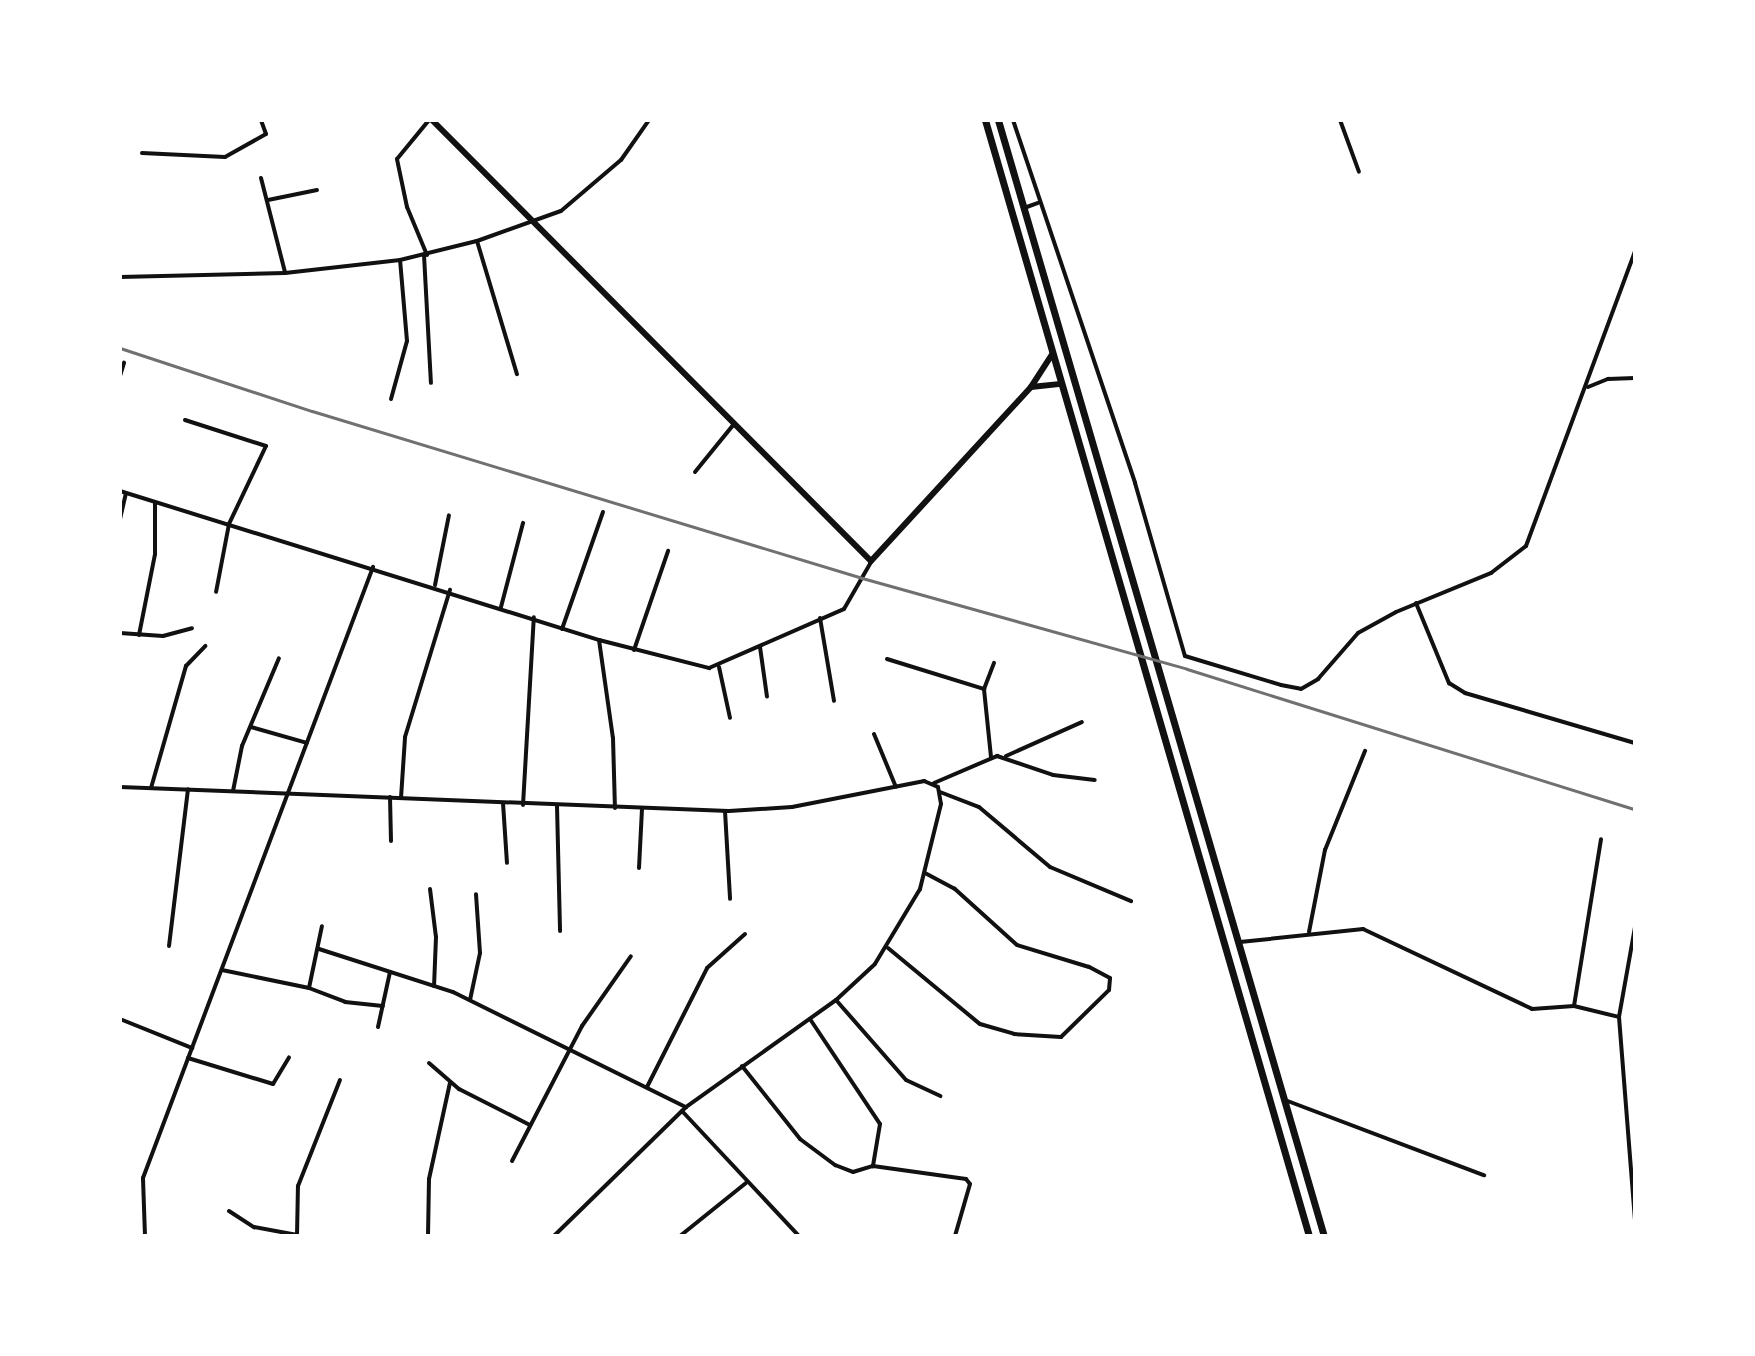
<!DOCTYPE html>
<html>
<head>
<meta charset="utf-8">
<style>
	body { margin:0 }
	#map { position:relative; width:1755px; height:1356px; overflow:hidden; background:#fff; font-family:Georgia,serif }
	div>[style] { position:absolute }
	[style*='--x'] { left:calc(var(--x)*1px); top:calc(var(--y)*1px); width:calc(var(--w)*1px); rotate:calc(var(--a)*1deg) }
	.minor>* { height:4px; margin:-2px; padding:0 2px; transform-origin:2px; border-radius:2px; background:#111 }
	.tertiary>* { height:6px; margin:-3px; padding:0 3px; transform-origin:3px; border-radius:3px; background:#111 }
	.primary>* { height:7px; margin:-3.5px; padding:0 3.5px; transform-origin:3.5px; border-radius:3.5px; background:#111 }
	.rail>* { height:3px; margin:-1.5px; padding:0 1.5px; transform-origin:1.5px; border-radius:1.5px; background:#707070 }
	span { translate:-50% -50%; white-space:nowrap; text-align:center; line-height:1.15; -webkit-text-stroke:6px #fff; paint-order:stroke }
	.frame { position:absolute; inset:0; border:122px solid #fff; pointer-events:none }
</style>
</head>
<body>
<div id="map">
	<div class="minor">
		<i style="--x:1013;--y:120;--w:383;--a:71.4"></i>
		<i style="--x:1135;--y:483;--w:180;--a:73.9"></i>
		<i style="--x:1185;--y:656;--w:100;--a:16.8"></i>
		<i style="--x:1281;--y:685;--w:20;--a:11"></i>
		<i style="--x:1301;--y:689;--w:20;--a:-30"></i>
		<i style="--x:1318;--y:679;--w:61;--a:-49"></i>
		<i style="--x:1358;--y:633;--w:43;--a:-28.9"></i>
		<i style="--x:1396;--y:612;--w:103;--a:-22.3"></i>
		<i style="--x:1491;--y:573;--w:44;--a:-37.6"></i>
		<i style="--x:1526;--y:546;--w:314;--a:-69.7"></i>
		<i style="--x:1340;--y:120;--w:55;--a:69.9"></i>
		<i style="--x:142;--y:153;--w:83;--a:2.8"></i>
		<i style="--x:225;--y:157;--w:47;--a:-29.3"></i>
		<i style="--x:266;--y:134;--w:15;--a:-110"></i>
		<i style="--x:261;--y:178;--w:97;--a:75.7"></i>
		<i style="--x:268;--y:200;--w:50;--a:-11.5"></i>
		<i style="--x:1024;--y:208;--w:15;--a:-20"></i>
		<i style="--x:477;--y:241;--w:139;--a:73.3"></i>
		<i style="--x:424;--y:255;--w:128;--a:86.9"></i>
		<i style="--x:427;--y:255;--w:52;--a:-112.6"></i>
		<i style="--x:407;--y:207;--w:49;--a:-101.8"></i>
		<i style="--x:397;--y:159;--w:50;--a:-50.6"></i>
		<i style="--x:120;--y:277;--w:165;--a:-1.4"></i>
		<i style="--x:285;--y:273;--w:116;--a:-6.4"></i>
		<i style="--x:400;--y:260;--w:79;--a:-13.9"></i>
		<i style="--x:477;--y:241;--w:89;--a:-19.7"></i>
		<i style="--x:561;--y:211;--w:79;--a:-40.4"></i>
		<i style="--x:621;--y:160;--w:49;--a:-55"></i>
		<i style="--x:120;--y:376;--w:14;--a:-73"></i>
		<i style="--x:1588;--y:387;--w:22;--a:-22"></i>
		<i style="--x:1608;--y:379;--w:27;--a:-2"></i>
		<i style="--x:391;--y:399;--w:60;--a:-74.6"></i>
		<i style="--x:407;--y:341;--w:81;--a:-94.9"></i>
		<i style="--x:185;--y:420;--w:85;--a:17.8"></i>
		<i style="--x:266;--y:446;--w:86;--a:115.4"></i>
		<i style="--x:229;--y:524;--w:69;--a:100.8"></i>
		<i style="--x:695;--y:472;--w:62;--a:-50.9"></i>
		<i style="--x:120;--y:491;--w:502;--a:17.28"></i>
		<i style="--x:599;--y:640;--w:114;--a:14.3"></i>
		<i style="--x:709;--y:668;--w:147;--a:-23.6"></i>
		<i style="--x:844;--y:609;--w:54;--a:-60.1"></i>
		<i style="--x:120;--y:519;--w:26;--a:-77"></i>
		<i style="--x:435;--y:585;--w:71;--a:-78.7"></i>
		<i style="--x:1416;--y:603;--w:87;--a:67.6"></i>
		<i style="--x:1449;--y:683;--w:19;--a:32"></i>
		<i style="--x:1465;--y:693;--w:177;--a:16.4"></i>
		<i style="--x:501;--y:607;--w:87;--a:-75.3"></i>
		<i style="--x:820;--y:618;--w:84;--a:80.4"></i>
		<i style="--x:562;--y:629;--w:124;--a:-70.7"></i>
		<i style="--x:120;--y:633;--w:43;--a:4"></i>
		<i style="--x:163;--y:636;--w:30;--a:-15"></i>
		<i style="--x:139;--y:635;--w:83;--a:-78.8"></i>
		<i style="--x:155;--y:554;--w:51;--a:-90"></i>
		<i style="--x:599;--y:640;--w:99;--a:81.9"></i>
		<i style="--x:613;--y:738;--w:70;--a:88.4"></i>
		<i style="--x:760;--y:647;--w:50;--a:82"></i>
		<i style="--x:634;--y:650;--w:105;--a:-71"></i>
		<i style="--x:887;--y:659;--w:102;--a:17.2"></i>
		<i style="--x:719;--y:667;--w:52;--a:77.8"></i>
		<i style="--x:251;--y:727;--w:58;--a:15.9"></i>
		<i style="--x:874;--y:734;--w:57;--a:67.5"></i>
		<i style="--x:1006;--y:756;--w:83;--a:-24.1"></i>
		<i style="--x:991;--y:757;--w:68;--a:-95.9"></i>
		<i style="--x:984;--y:689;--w:28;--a:-69"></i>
		<i style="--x:934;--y:783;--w:69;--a:-23.2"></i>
		<i style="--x:997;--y:756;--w:59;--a:18.7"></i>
		<i style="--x:1053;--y:775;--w:42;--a:6.8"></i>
		<i style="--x:120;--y:787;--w:609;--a:2.26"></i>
		<i style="--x:729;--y:811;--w:63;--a:-3.6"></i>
		<i style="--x:792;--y:807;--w:135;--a:-11.1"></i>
		<i style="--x:924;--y:781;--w:15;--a:23"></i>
		<i style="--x:938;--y:787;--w:17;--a:80"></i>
		<i style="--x:941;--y:804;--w:88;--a:103.9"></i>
		<i style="--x:920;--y:889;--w:87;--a:121"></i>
		<i style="--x:875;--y:964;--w:53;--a:137.3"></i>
		<i style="--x:836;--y:1000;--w:184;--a:144.5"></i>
		<i style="--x:686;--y:1107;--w:185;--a:135.7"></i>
		<i style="--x:151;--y:788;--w:127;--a:-74"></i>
		<i style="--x:186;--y:666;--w:28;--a:-46"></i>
		<i style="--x:233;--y:791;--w:46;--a:-78.7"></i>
		<i style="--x:242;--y:746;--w:95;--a:-67.2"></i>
		<i style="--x:940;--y:792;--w:42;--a:21"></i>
		<i style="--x:979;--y:807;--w:93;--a:40.2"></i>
		<i style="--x:1050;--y:867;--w:88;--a:22.8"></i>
		<i style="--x:390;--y:797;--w:44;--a:88.7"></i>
		<i style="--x:401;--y:798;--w:61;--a:-86.2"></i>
		<i style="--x:405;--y:737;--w:154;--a:-73"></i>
		<i style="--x:503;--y:803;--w:60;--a:86.2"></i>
		<i style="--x:523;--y:805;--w:188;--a:-86.7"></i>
		<i style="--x:557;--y:806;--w:125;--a:88.6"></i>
		<i style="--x:725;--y:811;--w:88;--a:86.7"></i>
		<i style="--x:639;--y:868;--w:59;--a:-87.1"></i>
		<i style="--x:430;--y:889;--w:48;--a:82.9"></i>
		<i style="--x:436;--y:937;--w:49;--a:92.3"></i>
		<i style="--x:1635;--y:927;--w:91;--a:100.1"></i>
		<i style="--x:1619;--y:1017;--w:203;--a:85.5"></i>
		<i style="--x:1309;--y:932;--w:84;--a:-79"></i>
		<i style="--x:1325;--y:850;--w:107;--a:-68"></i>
		<i style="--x:1240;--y:942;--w:124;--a:-6"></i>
		<i style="--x:1363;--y:929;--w:187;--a:25.3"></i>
		<i style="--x:1532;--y:1009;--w:42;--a:-4.1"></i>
		<i style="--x:1574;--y:1006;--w:46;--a:13.7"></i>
		<i style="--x:169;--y:946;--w:158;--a:-83.1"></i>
		<i style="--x:888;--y:948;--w:119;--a:39.6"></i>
		<i style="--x:980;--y:1024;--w:35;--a:16"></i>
		<i style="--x:1014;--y:1034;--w:47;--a:3.7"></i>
		<i style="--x:1061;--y:1037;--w:67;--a:-44.4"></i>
		<i style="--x:1109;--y:990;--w:12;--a:-85"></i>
		<i style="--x:1110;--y:978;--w:24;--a:-152"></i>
		<i style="--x:1089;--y:967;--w:75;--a:-163"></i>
		<i style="--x:1017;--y:945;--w:84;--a:-137.9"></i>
		<i style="--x:955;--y:889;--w:34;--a:-152"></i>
		<i style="--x:319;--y:949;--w:141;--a:17.8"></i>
		<i style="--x:453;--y:992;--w:260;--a:26.3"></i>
		<i style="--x:222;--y:970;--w:89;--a:11.7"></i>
		<i style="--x:309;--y:988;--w:39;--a:21"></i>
		<i style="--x:345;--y:1002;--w:38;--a:6"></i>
		<i style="--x:309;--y:988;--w:63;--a:-78.2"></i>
		<i style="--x:470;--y:1000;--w:48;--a:-78"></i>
		<i style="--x:480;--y:953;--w:59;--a:-93.9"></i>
		<i style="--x:836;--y:1000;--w:106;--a:48.8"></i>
		<i style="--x:906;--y:1080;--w:38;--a:25"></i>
		<i style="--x:1574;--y:1006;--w:169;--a:-80.8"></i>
		<i style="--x:120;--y:1019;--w:78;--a:21.9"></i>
		<i style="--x:810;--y:1019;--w:126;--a:56.3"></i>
		<i style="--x:880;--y:1124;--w:43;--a:99.5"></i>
		<i style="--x:378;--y:1027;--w:56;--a:-77.7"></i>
		<i style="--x:188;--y:1058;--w:89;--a:17"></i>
		<i style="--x:273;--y:1084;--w:31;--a:-59"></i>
		<i style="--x:429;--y:1063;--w:40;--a:41"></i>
		<i style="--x:459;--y:1089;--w:80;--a:26.9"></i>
		<i style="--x:742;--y:1066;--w:93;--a:51.5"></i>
		<i style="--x:800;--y:1139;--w:44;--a:36.6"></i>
		<i style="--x:835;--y:1165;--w:19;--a:21"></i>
		<i style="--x:853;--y:1172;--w:21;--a:-17"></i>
		<i style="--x:873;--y:1166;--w:94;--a:8"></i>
		<i style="--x:966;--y:1179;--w:6;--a:51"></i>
		<i style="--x:970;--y:1184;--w:54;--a:106.1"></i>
		<i style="--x:647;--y:1087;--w:133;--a:-63.2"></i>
		<i style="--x:707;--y:968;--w:51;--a:-41.8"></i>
		<i style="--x:1285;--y:1100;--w:213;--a:20.7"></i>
		<i style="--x:682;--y:1111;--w:171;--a:46.9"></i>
		<i style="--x:512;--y:1161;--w:152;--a:-62.6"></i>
		<i style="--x:582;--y:1026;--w:85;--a:-55"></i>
		<i style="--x:229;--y:1211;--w:30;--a:33"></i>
		<i style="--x:254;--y:1227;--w:44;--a:10.5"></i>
		<i style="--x:145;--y:1236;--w:58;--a:-92"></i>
		<i style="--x:143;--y:1178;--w:653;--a:-69.37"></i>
		<i style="--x:297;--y:1236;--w:50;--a:-88.9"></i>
		<i style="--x:298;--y:1186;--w:114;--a:-68.4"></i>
		<i style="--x:428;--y:1236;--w:57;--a:-89"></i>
		<i style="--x:429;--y:1179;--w:98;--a:-77.7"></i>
		<i style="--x:680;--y:1236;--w:85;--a:-38.8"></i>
	</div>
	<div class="tertiary">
		<i style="--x:432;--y:120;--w:622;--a:45.13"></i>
		<i style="--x:871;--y:561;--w:236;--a:-47.4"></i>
		<i style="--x:1031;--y:387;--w:40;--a:-57.1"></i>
		<i style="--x:1031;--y:387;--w:30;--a:-6"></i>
	</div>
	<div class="primary">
		<i style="--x:985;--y:120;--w:1162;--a:73.81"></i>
		<i style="--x:998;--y:120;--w:1163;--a:73.72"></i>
	</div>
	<div class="rail">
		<i style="--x:120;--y:348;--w:202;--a:18.2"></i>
		<i style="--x:312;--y:411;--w:575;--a:16.89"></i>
		<i style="--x:862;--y:578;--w:337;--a:15.6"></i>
		<i style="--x:1187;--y:669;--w:469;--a:17.4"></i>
	</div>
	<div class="frame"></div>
</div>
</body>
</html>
